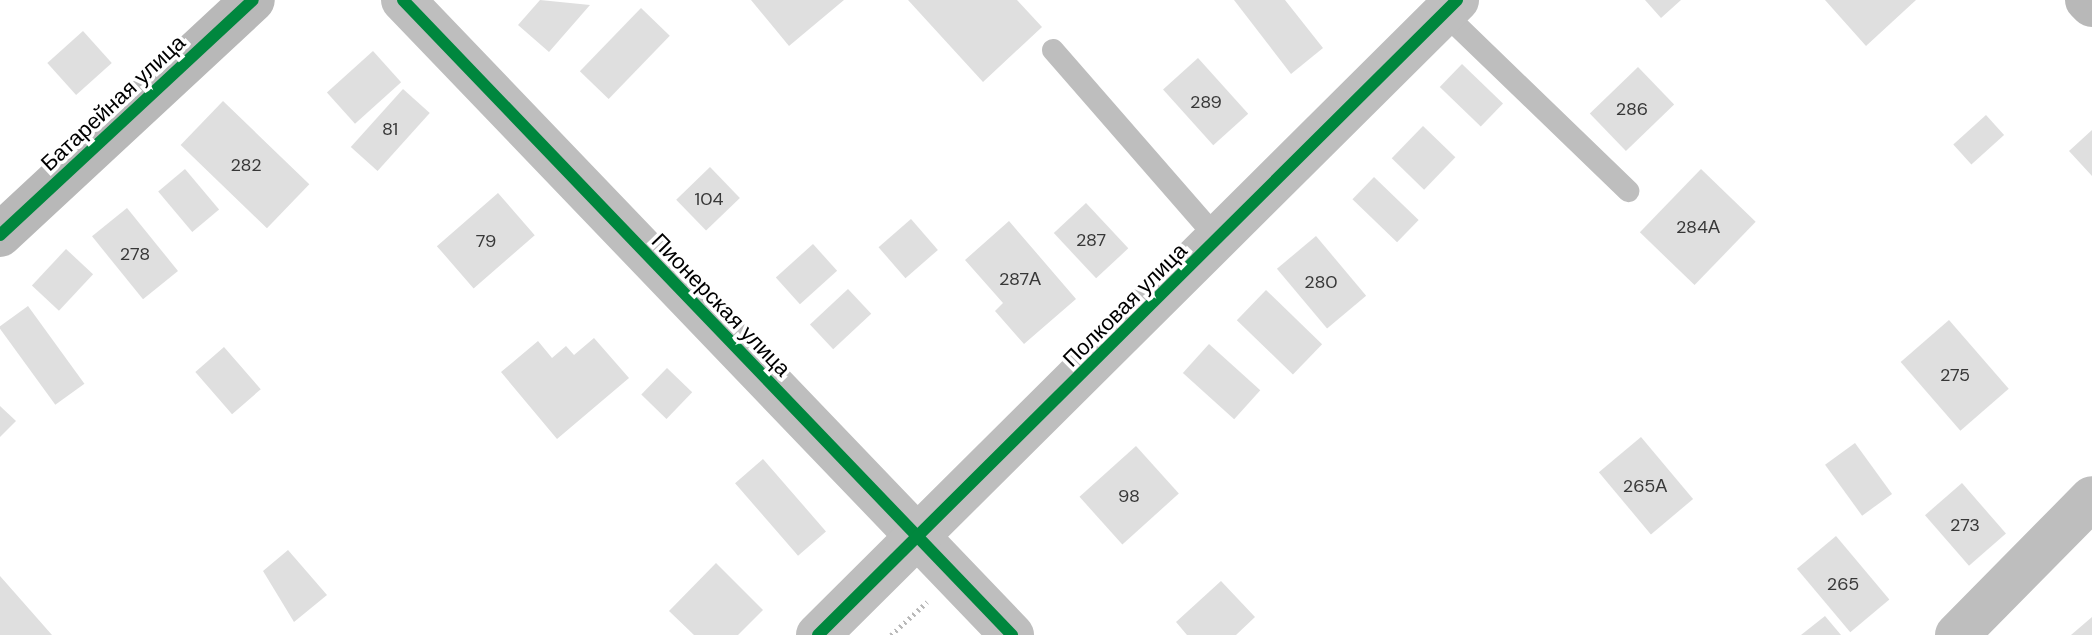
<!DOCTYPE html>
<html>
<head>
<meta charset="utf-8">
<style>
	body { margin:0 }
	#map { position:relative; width:2092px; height:635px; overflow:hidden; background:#fff; font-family:"DM Sans",sans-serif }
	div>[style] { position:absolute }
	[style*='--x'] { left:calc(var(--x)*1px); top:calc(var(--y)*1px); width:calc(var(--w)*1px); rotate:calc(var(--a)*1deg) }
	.building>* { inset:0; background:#dfdfdf; transform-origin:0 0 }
	.path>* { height:5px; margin-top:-2.5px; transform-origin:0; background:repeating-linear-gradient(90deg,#b9b9b9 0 2px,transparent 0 6px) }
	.lane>* { height:22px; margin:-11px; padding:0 11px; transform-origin:11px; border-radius:11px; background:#bebebe }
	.street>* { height:44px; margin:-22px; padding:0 22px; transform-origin:22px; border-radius:22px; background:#bebebe }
	.secondary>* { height:44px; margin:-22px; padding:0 22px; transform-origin:22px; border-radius:22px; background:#b8b8b8 }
	.cycleway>* { height:12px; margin:-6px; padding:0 6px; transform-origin:6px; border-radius:6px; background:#00873e }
	span { translate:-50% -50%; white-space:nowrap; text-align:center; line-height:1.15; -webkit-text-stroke:7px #fff; paint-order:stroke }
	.number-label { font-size:18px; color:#383838 }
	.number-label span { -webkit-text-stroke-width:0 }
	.street-label { font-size:22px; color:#000 }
</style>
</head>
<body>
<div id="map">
	<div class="building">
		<i style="clip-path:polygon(540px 0,590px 5px,549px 52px,518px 25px)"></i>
		<i style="clip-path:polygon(751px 0,844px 0,789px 46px)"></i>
		<i style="clip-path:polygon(908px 0,1017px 0,1042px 27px,983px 82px)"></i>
		<i style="clip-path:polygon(1234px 0,1285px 0,1323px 48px,1291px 74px)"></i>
		<i style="clip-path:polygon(1645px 0,1681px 0,1661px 18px)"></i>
		<i style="clip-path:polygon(1825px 0,1916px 0,1866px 46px)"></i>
		<i style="left:641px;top:8px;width:40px;height:88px;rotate:44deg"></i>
		<i style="left:83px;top:31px;width:43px;height:48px;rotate:48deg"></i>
		<i style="left:373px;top:51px;width:42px;height:62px;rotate:48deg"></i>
		<i style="left:1198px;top:58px;width:75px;height:47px;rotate:48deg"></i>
		<i style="left:1462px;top:64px;width:57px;height:32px;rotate:44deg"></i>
		<i style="left:1638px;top:67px;width:52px;height:67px;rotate:46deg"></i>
		<i style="left:403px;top:89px;width:36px;height:78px;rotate:42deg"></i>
		<i style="left:223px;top:101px;width:120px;height:61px;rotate:44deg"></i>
		<i style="left:1986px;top:115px;width:27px;height:44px;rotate:48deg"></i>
		<i style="left:1423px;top:126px;width:45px;height:45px;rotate:44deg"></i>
		<i style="clip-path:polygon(2092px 130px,2092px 176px,2069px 151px)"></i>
		<i style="left:710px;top:167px;width:43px;height:47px;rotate:46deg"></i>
		<i style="left:185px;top:169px;width:53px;height:35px;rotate:50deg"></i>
		<i style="left:1701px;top:169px;width:76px;height:88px;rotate:44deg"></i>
		<i style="left:1374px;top:177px;width:62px;height:31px;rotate:44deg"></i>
		<i style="left:498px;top:193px;width:56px;height:81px;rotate:49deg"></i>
		<i style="left:1086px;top:203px;width:62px;height:44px;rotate:47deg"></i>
		<i style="left:127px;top:208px;width:81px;height:45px;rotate:51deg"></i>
		<i style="left:911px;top:219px;width:41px;height:43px;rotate:49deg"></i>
		<i style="clip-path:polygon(1009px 221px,1076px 299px,1024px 344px,995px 311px,1003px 303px,965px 260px)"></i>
		<i style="left:1316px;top:236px;width:78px;height:51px;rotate:50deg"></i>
		<i style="left:813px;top:244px;width:36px;height:50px;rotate:48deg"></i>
		<i style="left:66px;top:249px;width:37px;height:50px;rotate:43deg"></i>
		<i style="left:848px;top:289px;width:34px;height:52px;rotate:47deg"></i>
		<i style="left:1266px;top:290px;width:78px;height:42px;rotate:44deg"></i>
		<i style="left:28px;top:306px;width:96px;height:36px;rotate:54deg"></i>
		<i style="left:1949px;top:320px;width:91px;height:64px;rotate:49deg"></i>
		<i style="clip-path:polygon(594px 338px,629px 378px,557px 439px,501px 372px,538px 341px,552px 358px,566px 346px,574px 355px)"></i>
		<i style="left:1209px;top:344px;width:69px;height:39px;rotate:42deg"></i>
		<i style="left:224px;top:347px;width:56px;height:38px;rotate:49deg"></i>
		<i style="left:667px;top:368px;width:35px;height:37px;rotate:44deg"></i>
		<i style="clip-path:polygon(0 406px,16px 421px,0 437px)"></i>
		<i style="left:1641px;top:437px;width:81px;height:55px;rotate:50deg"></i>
		<i style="left:1855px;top:443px;width:63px;height:37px;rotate:54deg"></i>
		<i style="left:1136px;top:446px;width:64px;height:76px;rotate:48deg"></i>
		<i style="left:763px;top:459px;width:96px;height:37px;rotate:49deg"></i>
		<i style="left:1962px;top:483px;width:67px;height:49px;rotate:49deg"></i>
		<i style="left:1836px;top:536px;width:83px;height:51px;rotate:50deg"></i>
		<i style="clip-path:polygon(288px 550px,327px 595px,294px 622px,263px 571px)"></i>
		<i style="clip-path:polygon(716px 563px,763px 610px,738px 635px,694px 635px,669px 611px)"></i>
		<i style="clip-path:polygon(0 576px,52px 635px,0 635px)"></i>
		<i style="clip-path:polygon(1221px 581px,1255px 617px,1236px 635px,1187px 635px,1176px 622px)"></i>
		<i style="clip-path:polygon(1825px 616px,1841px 635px,1801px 635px)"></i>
		<i style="clip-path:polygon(2092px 617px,2092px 635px,2071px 635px)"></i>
	</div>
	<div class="path">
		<i style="--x:891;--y:635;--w:49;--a:-42.5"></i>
	</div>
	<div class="lane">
		<i style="--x:1445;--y:14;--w:255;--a:44"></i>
		<i style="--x:1053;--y:50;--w:252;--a:48.9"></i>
	</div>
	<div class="street">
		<i style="--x:403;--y:0;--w:880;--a:46.2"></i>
		<i style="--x:818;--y:635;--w:901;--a:-44.82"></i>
		<i style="--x:1957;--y:635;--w:192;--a:-45.4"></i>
	</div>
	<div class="secondary">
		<i style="--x:2087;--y:0;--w:7;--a:45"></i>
		<i style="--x:0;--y:235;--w:345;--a:-42.9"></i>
	</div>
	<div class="cycleway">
		<i style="--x:403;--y:0;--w:880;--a:46.2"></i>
		<i style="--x:0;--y:235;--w:345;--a:-42.9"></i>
		<i style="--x:818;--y:635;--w:901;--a:-44.82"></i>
	</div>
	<div class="number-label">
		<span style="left:1206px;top:102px">289</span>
		<span style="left:1632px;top:109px">286</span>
		<span style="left:390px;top:129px">81</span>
		<span style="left:246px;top:165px">282</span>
		<span style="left:709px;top:199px">104</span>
		<span style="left:1698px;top:227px">284А</span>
		<span style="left:1091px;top:240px">287</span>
		<span style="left:486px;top:241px">79</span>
		<span style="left:135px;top:254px">278</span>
		<span style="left:1020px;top:279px">287А</span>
		<span style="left:1321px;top:282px">280</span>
		<span style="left:1955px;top:375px">275</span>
		<span style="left:1645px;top:486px">265А</span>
		<span style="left:1129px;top:496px">98</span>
		<span style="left:1965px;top:525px">273</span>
		<span style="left:1843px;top:584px">265</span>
	</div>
	<div class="street-label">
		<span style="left:113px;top:103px;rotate:-43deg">Батарейная улица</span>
		<span style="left:721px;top:305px;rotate:46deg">Пионерская улица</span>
		<span style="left:1125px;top:305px;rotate:-45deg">Полковая улица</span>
	</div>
</div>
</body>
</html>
